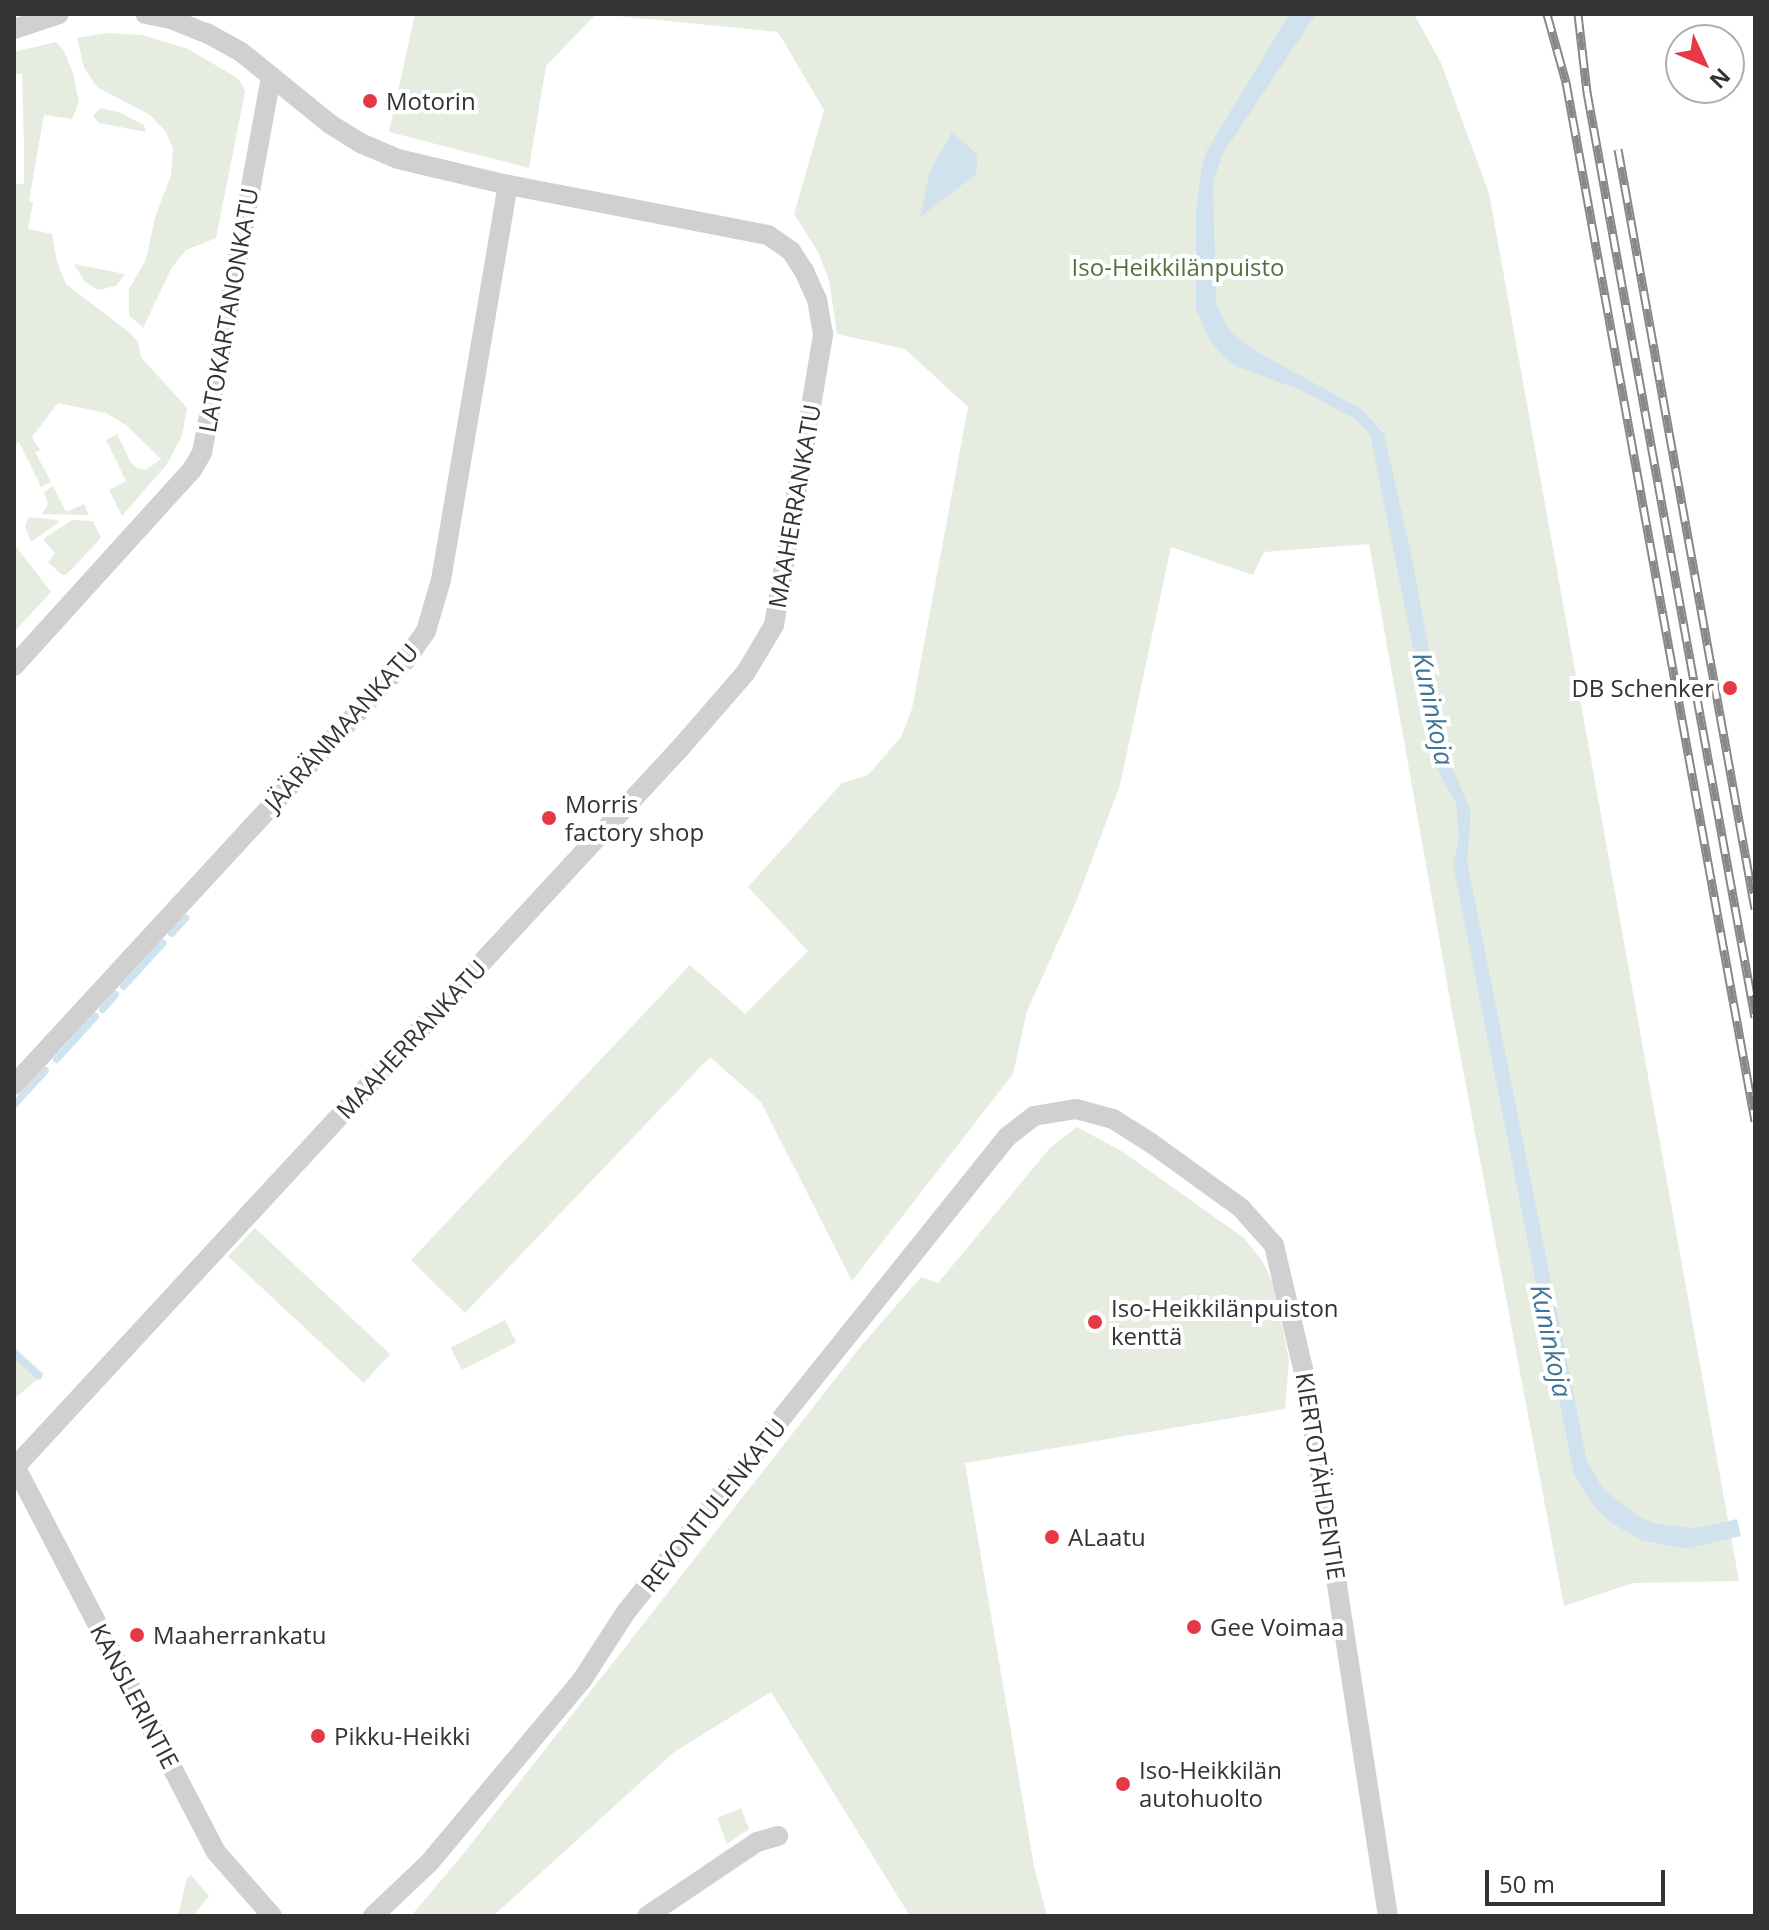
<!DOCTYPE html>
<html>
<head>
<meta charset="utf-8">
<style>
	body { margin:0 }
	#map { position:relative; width:1769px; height:1930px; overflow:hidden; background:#fff; font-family:"Open Sans",sans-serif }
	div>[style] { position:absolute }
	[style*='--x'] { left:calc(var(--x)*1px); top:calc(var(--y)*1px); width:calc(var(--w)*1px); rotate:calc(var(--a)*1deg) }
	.green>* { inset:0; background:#e6ecdf; transform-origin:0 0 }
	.water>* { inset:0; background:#cfe2ee }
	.stream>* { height:7px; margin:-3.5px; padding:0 3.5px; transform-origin:3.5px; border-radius:3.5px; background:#cfe2ee }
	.minor>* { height:20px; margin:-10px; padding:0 10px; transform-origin:10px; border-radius:10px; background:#d0d0d0 }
	.rail>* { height:9px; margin-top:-4.5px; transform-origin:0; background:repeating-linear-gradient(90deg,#fff 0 18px,#888 0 36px); box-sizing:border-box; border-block:2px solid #888 }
	.dots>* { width:22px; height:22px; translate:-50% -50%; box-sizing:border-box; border:4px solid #fff; border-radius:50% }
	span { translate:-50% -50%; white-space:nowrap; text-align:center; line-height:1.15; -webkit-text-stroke:8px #fff; paint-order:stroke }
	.poi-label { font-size:24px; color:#333 }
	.left { translate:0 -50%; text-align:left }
	.right { translate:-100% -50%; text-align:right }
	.park-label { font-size:24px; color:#56703f }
	.street-label { font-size:24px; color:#333 }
	.water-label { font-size:26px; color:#3f7597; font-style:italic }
	.frame { position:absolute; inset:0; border:16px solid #333; pointer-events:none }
	.north { position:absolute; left:1665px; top:24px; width:80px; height:80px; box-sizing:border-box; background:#fff; border:2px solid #adadad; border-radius:50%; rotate:134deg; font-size:22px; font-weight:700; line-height:32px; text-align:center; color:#333 }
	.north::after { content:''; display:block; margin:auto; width:28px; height:36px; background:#e63946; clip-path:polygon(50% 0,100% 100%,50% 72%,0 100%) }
	.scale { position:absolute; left:1485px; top:1870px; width:180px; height:36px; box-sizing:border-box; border:4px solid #333; border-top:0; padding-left:10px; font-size:24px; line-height:28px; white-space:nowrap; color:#333; -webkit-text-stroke:6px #fff; paint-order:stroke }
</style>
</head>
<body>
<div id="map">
	<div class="green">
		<i style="clip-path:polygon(415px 14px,596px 14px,546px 66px,529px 168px,389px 132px)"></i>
		<i style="clip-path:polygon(597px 14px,1414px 14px,1441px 63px,1489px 193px,1739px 1581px,1633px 1583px,1564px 1606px,1452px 1011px,1369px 544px,1264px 552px,1253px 575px,1171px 547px,1120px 785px,1076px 902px,1027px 1011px,1013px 1074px,852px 1281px,761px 1102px,710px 1057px,465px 1313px,411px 1260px,690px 965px,745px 1014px,808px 951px,748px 887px,842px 783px,868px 775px,901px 737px,912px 709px,968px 407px,905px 349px,837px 334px,829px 280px,818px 252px,794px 214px,824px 110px,778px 32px)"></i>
		<i style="clip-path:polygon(108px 33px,142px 35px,188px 49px,234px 76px,241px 82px,245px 92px,216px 238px,186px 250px,172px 267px,143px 328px,129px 315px,129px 289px,146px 260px,155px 217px,171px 176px,173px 148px,166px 132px,150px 115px,97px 87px,84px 68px,77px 38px)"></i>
		<i style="clip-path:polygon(56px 42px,63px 49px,73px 73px,79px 102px,72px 119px,44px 115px,29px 201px,33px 203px,28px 229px,52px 234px,57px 262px,66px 284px,130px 333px,138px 342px,141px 357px,187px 408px,182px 436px,167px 464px,122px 516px,109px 490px,126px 481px,106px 440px,117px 434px,131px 463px,137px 468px,146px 470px,161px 459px,126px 425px,106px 413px,58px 403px,32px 437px,40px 450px,35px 452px,51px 482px,41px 487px,19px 442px,14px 446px,14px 184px,24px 184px,24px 147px,22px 74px,14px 74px,14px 52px)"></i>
		<i style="clip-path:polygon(100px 108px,121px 113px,144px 125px,146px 132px,99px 123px,93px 116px)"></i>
		<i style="clip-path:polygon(74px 264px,120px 273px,125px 274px,116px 286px,98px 290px,85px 282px)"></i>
		<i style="clip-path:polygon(53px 486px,66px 512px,84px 504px,89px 515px,42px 514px,48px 504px,44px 492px)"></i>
		<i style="clip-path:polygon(29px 517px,58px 520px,59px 522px,31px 542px,25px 526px)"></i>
		<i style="clip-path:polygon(72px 520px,93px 521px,101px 538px,66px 575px,62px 575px,48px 562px,55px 553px,43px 539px)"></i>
		<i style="clip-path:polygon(14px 544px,51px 592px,14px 632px)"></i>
		<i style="clip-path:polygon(1077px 1127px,1123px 1152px,1244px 1238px,1263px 1262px,1274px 1286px,1289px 1360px,1285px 1409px,965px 1463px,1034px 1866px,1047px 1916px,910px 1916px,771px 1692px,673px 1753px,493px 1916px,411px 1916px,464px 1853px,861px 1346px,921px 1277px,938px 1283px,1049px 1149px)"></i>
		<i style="left:255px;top:1228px;width:185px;height:39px;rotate:43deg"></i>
		<i style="left:505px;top:1320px;width:25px;height:61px;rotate:63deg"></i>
		<i style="clip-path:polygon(14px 1347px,44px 1374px,14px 1399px)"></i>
		<i style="clip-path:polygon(741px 1808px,749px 1829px,727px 1844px,717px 1818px)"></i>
		<i style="clip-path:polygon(191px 1875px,209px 1896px,193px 1916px,178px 1916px,187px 1878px)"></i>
	</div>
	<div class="water">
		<i style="clip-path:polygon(1289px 14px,1316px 14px,1223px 153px,1213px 182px,1216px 304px,1229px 330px,1252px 349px,1361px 409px,1384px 434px,1412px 558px,1449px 760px,1471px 812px,1467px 861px,1587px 1461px,1603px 1489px,1640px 1517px,1656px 1524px,1696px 1528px,1737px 1519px,1741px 1536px,1685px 1549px,1641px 1540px,1610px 1522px,1595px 1507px,1574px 1475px,1453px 864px,1459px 838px,1456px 803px,1438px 771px,1370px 434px,1355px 419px,1301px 390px,1238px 367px,1223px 356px,1210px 341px,1196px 308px,1196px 211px,1202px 166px,1207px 150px)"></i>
		<i style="clip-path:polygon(952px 132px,978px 155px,976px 174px,920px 217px,930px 171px)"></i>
	</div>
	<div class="stream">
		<i style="--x:171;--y:933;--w:21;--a:-47"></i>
		<i style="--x:123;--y:986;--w:59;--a:-47.7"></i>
		<i style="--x:102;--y:1009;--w:20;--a:-49"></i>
		<i style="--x:56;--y:1059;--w:58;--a:-47.8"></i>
		<i style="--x:14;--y:1104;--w:46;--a:-47.6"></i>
		<i style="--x:14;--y:1353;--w:33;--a:43"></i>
	</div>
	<div class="minor">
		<i style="--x:14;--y:29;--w:47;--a:-18.4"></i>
		<i style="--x:14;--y:666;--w:265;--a:-47.8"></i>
		<i style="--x:192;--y:470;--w:20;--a:-60"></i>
		<i style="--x:202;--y:453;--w:383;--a:-79.6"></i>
		<i style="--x:14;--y:1085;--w:577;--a:-47.32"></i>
		<i style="--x:405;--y:661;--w:37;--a:-55"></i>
		<i style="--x:426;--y:631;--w:53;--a:-73.6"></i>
		<i style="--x:441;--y:580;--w:401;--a:-80.4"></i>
		<i style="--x:14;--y:1464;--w:437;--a:62.5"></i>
		<i style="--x:216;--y:1852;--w:85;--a:48.8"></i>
		<i style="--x:16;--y:1466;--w:981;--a:-47.23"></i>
		<i style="--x:682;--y:746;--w:98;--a:-49.1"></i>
		<i style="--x:746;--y:672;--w:55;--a:-59.2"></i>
		<i style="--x:774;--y:625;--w:295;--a:-80.4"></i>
		<i style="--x:823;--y:334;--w:35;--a:-100"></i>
		<i style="--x:817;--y:300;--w:32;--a:-114"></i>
		<i style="--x:804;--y:271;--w:24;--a:-123"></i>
		<i style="--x:791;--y:251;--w:28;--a:-145"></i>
		<i style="--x:768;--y:235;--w:265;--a:-169.1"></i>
		<i style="--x:508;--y:185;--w:113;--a:-166.7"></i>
		<i style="--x:398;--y:159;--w:39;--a:-157"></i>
		<i style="--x:362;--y:144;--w:38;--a:-148"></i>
		<i style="--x:330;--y:124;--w:114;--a:-141"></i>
		<i style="--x:241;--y:52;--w:38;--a:-151"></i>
		<i style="--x:208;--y:34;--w:40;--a:-158"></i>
		<i style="--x:171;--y:19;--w:26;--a:-169"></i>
		<i style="--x:373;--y:1916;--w:77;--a:-43.4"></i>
		<i style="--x:429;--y:1863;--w:239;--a:-50.1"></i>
		<i style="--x:582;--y:1680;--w:81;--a:-57.1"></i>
		<i style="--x:626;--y:1612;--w:609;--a:-51.27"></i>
		<i style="--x:1007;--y:1137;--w:34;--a:-38"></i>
		<i style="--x:1034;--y:1116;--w:43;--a:-9.5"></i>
		<i style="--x:1076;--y:1109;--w:38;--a:15"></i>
		<i style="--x:1113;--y:1119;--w:45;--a:32.3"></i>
		<i style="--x:1151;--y:1143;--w:111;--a:35.8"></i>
		<i style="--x:1241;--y:1208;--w:50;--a:48.3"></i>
		<i style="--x:1274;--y:1245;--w:136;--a:76.8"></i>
		<i style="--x:1305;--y:1377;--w:545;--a:81.25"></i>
		<i style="--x:647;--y:1916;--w:133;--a:-33.9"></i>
		<i style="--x:757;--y:1842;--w:22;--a:-16"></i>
	</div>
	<div class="rail">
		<i style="--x:1547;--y:14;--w:71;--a:74.4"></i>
		<i style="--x:1566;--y:82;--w:1056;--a:79.69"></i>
		<i style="--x:1578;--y:14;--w:79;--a:83.4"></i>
		<i style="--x:1587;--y:92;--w:940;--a:79.71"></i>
		<i style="--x:1618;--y:149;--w:772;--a:79.78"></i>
	</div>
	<div class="dots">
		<i style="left:370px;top:101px;background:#e63946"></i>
		<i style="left:1730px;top:688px;background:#e63946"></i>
		<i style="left:549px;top:818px;background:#e63946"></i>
		<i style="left:1095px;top:1322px;background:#e63946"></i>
		<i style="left:1052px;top:1537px;background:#e63946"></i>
		<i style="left:1194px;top:1627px;background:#e63946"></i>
		<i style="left:137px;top:1635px;background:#e63946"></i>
		<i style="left:318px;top:1736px;background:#e63946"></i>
		<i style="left:1123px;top:1784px;background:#e63946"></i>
	</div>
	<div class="poi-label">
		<span class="left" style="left:386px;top:101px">Motorin</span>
		<span class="right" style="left:1714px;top:688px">DB Schenker</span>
		<span class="left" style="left:565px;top:818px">Morris<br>factory shop</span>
		<span class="left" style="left:1111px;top:1322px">Iso-Heikkilänpuiston<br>kenttä</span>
		<span class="left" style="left:1068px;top:1537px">ALaatu</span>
		<span class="left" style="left:1210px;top:1627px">Gee Voimaa</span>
		<span class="left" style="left:153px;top:1635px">Maaherrankatu</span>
		<span class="left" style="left:334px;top:1736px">Pikku-Heikki</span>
		<span class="left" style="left:1139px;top:1784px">Iso-Heikkilän<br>autohuolto</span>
	</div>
	<div class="park-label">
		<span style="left:1178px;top:267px">Iso-Heikkilänpuisto</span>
	</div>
	<div class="street-label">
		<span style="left:228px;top:310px;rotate:-80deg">LATOKARTANONKATU</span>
		<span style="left:794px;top:506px;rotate:-80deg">MAAHERRANKATU</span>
		<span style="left:341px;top:727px;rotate:-48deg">JÄÄRÄNMAANKATU</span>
		<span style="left:411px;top:1039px;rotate:-47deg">MAAHERRANKATU</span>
		<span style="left:1321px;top:1476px;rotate:81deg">KIERTOTÄHDENTIE</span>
		<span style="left:713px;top:1505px;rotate:-51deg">REVONTULENKATU</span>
		<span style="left:135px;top:1696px;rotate:62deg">KANSLERINTIE</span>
	</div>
	<div class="water-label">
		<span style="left:1433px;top:709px;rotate:78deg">Kuninkoja</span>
		<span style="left:1551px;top:1341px;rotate:78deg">Kuninkoja</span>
	</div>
	<div class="frame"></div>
	<div class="north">N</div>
	<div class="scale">50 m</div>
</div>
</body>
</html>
